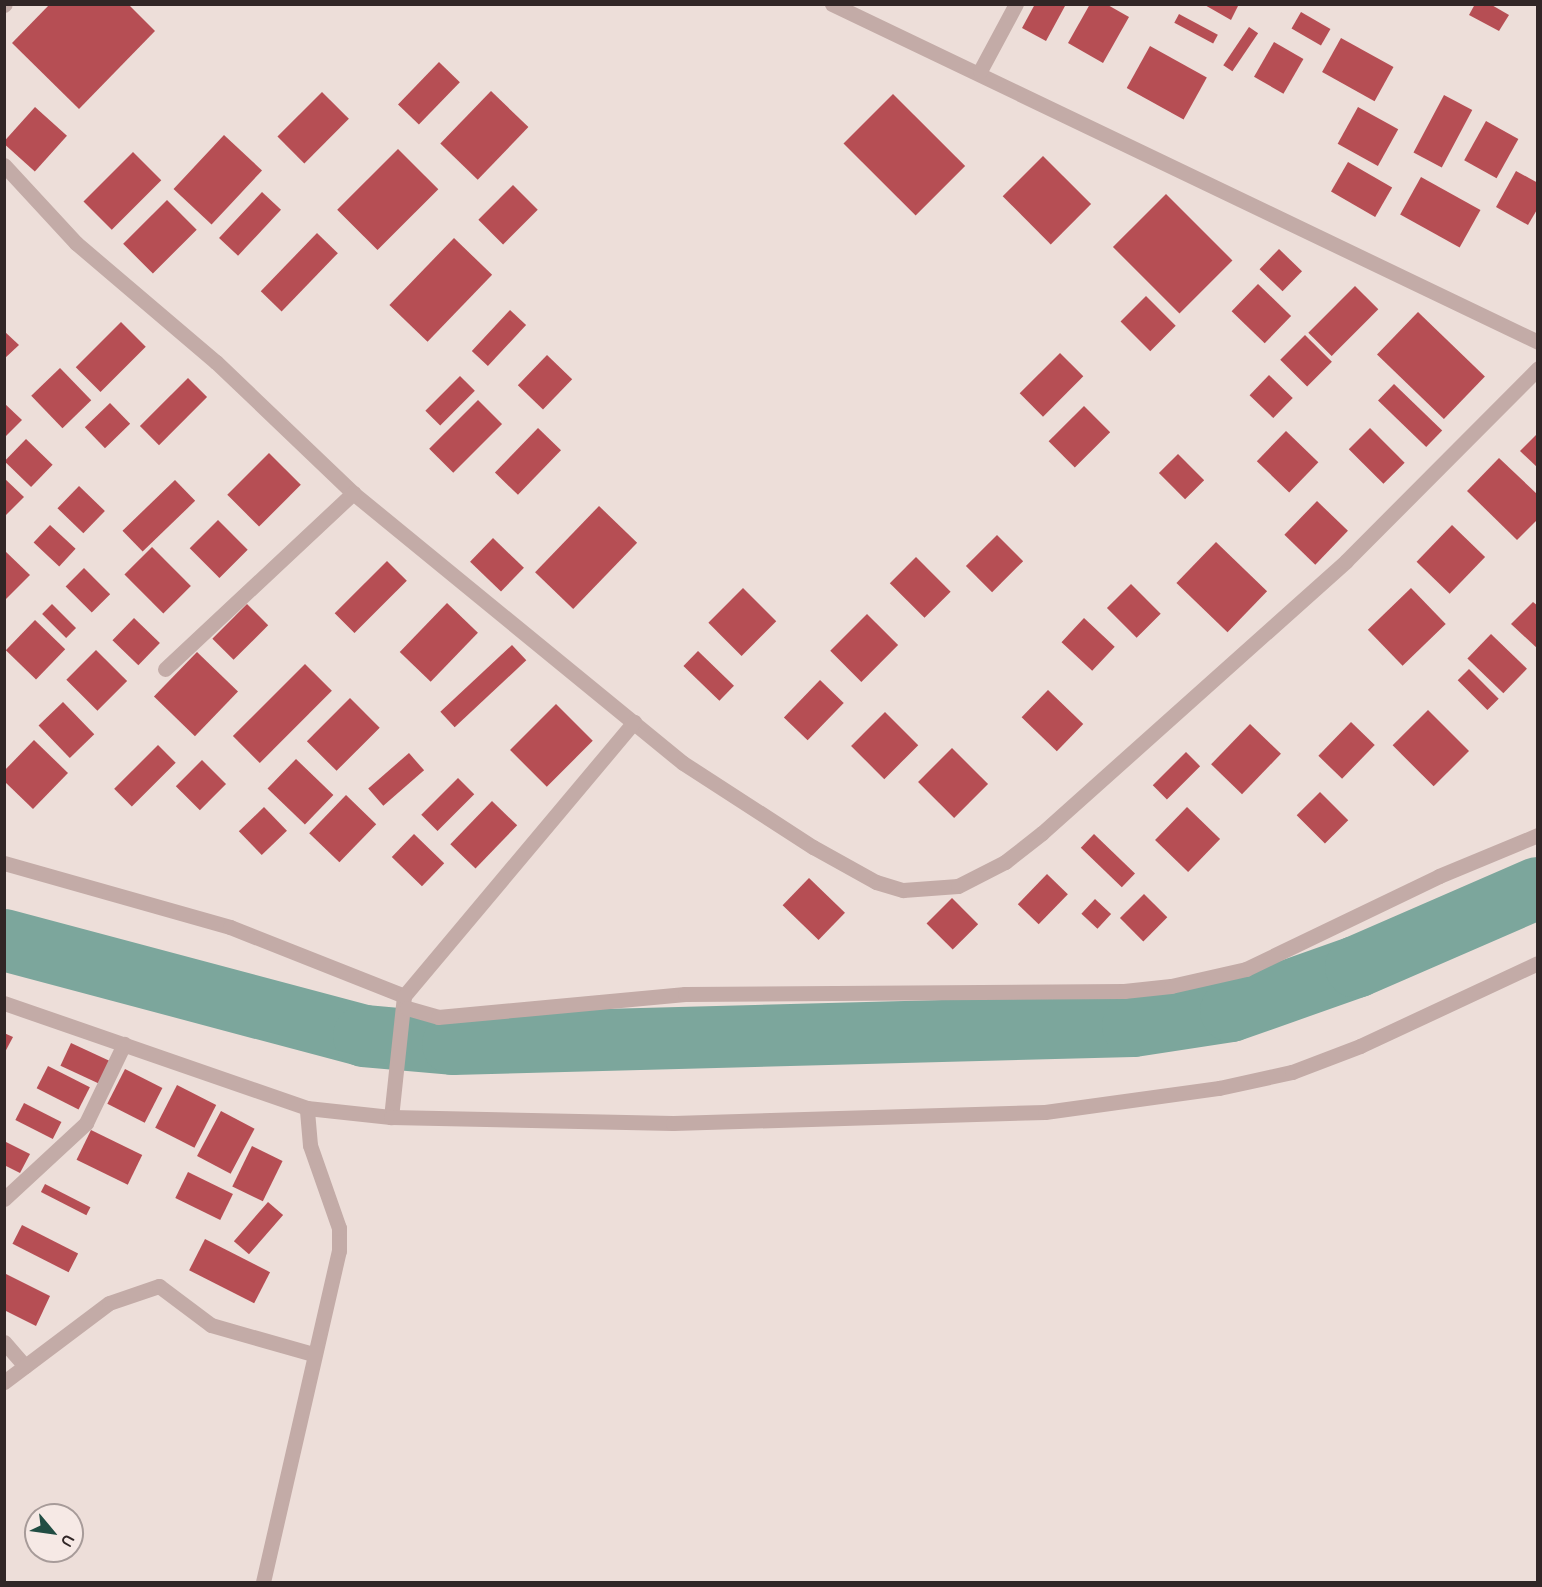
<!DOCTYPE html>
<html>
<head>
<meta charset="utf-8">
<style>
	body { margin:0 }
	#map { position:relative; width:1542px; height:1587px; overflow:hidden; background:#edded9; font-family:Quicksand,sans-serif }
	div>[style] { position:absolute }
	[style*='--x'] { left:calc(var(--x)*1px); top:calc(var(--y)*1px); width:calc(var(--w)*1px); rotate:calc(var(--a)*1deg) }
	.river>* { height:62px; margin:-31px; padding:0 31px; transform-origin:31px; border-radius:31px; background:#7ca69c }
	.building>* { inset:0; background:#b64e54; transform-origin:0 0 }
	.minor>* { height:15px; margin:-7.5px; padding:0 7.5px; transform-origin:7.5px; border-radius:7.5px; background:#c3aba7 }
	span { translate:-50% -50%; white-space:nowrap; text-align:center; line-height:1.15; -webkit-text-stroke:6px #f6e9e5; paint-order:stroke }
	.frame { position:absolute; inset:0; border:6px solid #312626; pointer-events:none }
	.north { position:absolute; left:24px; top:1503px; width:60px; height:60px; box-sizing:border-box; background:#f6e9e5; border:2px solid #a79b99; border-radius:50%; rotate:119deg; font-size:16px; font-weight:700; line-height:24px; text-align:center; color:#312626 }
	.north::after { content:''; display:block; margin:auto; width:21px; height:27px; background:#214d43; clip-path:polygon(50% 0,100% 100%,50% 72%,0 100%) }
</style>
</head>
<body>
<div id="map">
	<div class="river">
		<i style="--x:4;--y:940;--w:373;--a:14.9"></i>
		<i style="--x:364;--y:1036;--w:89;--a:5.1"></i>
		<i style="--x:453;--y:1044;--w:680;--a:-1.52"></i>
		<i style="--x:1133;--y:1026;--w:99;--a:-8.7"></i>
		<i style="--x:1231;--y:1011;--w:133;--a:-19.4"></i>
		<i style="--x:1356;--y:967;--w:198;--a:-23.5"></i>
	</div>
	<div class="building">
		<i style="clip-path:polygon(50px 4px,128px 4px,155px 31px,79px 109px,12px 43px)"></i>
		<i style="clip-path:polygon(1035px 4px,1065px 6px,1046px 41px,1022px 28px)"></i>
		<i style="clip-path:polygon(1090px 4px,1106px 4px,1129px 17px,1103px 63px,1068px 43px)"></i>
		<i style="clip-path:polygon(1203px 4px,1239px 4px,1231px 20px)"></i>
		<i style="clip-path:polygon(1475px 4px,1490px 4px,1509px 15px,1499px 31px,1469px 15px)"></i>
		<i style="left:1301px;top:12px;width:34px;height:19px;rotate:30deg"></i>
		<i style="left:1179px;top:14px;width:44px;height:10px;rotate:28deg"></i>
		<i style="left:1249px;top:27px;width:11px;height:46px;rotate:34deg"></i>
		<i style="left:1341px;top:38px;width:60px;height:39px;rotate:29deg"></i>
		<i style="left:1274px;top:42px;width:34px;height:40px;rotate:30deg"></i>
		<i style="left:1150px;top:46px;width:65px;height:48px;rotate:29deg"></i>
		<i style="left:439px;top:62px;width:29px;height:59px;rotate:44deg"></i>
		<i style="left:491px;top:91px;width:52px;height:73px;rotate:44deg"></i>
		<i style="left:322px;top:92px;width:38px;height:63px;rotate:45deg"></i>
		<i style="left:893px;top:94px;width:102px;height:70px;rotate:45deg"></i>
		<i style="left:1444px;top:95px;width:32px;height:65px;rotate:28deg"></i>
		<i style="left:35px;top:107px;width:43px;height:48px;rotate:42deg"></i>
		<i style="left:1358px;top:107px;width:46px;height:42px;rotate:29deg"></i>
		<i style="left:1486px;top:121px;width:37px;height:45px;rotate:29deg"></i>
		<i style="left:224px;top:135px;width:52px;height:74px;rotate:43deg"></i>
		<i style="left:398px;top:149px;width:57px;height:86px;rotate:45deg"></i>
		<i style="left:133px;top:152px;width:40px;height:70px;rotate:45deg"></i>
		<i style="left:1043px;top:156px;width:68px;height:57px;rotate:45deg"></i>
		<i style="left:1348px;top:162px;width:51px;height:34px;rotate:30deg"></i>
		<i style="clip-path:polygon(1516px 171px,1538px 183px,1538px 208px,1528px 225px,1496px 207px)"></i>
		<i style="left:1421px;top:177px;width:68px;height:43px;rotate:29deg"></i>
		<i style="left:513px;top:185px;width:35px;height:49px;rotate:45deg"></i>
		<i style="left:262px;top:192px;width:26px;height:63px;rotate:43deg"></i>
		<i style="left:1166px;top:194px;width:94px;height:75px;rotate:45deg"></i>
		<i style="left:167px;top:200px;width:42px;height:62px;rotate:45deg"></i>
		<i style="left:317px;top:233px;width:29px;height:81px;rotate:44deg"></i>
		<i style="left:454px;top:238px;width:53px;height:93px;rotate:44deg"></i>
		<i style="left:1279px;top:249px;width:32px;height:28px;rotate:44deg"></i>
		<i style="left:1258px;top:284px;width:46px;height:38px;rotate:44deg"></i>
		<i style="left:1355px;top:286px;width:33px;height:66px;rotate:45deg"></i>
		<i style="left:1146px;top:296px;width:42px;height:36px;rotate:45deg"></i>
		<i style="left:510px;top:310px;width:22px;height:56px;rotate:43deg"></i>
		<i style="left:1418px;top:312px;width:93px;height:59px;rotate:44deg"></i>
		<i style="left:121px;top:322px;width:35px;height:64px;rotate:45deg"></i>
		<i style="clip-path:polygon(4px 331px,19px 345px,4px 359px)"></i>
		<i style="left:1305px;top:335px;width:38px;height:35px;rotate:45deg"></i>
		<i style="left:1060px;top:353px;width:33px;height:57px;rotate:45deg"></i>
		<i style="left:547px;top:355px;width:35px;height:42px;rotate:44deg"></i>
		<i style="left:60px;top:368px;width:45px;height:40px;rotate:46deg"></i>
		<i style="left:1269px;top:375px;width:33px;height:28px;rotate:44deg"></i>
		<i style="left:460px;top:376px;width:21px;height:49px;rotate:45deg"></i>
		<i style="left:188px;top:378px;width:27px;height:68px;rotate:45deg"></i>
		<i style="left:1394px;top:384px;width:67px;height:23px;rotate:44deg"></i>
		<i style="left:478px;top:400px;width:34px;height:69px;rotate:45deg"></i>
		<i style="clip-path:polygon(4px 403px,22px 420px,4px 438px)"></i>
		<i style="left:110px;top:403px;width:29px;height:35px;rotate:46deg"></i>
		<i style="left:1084px;top:406px;width:37px;height:50px;rotate:45deg"></i>
		<i style="left:538px;top:428px;width:32px;height:62px;rotate:44deg"></i>
		<i style="left:1370px;top:428px;width:49px;height:30px;rotate:45deg"></i>
		<i style="left:1286px;top:431px;width:45px;height:42px;rotate:44deg"></i>
		<i style="clip-path:polygon(1538px 433px,1538px 468px,1520px 451px)"></i>
		<i style="left:26px;top:439px;width:37px;height:31px;rotate:44deg"></i>
		<i style="left:269px;top:453px;width:45px;height:59px;rotate:45deg"></i>
		<i style="left:1178px;top:454px;width:37px;height:27px;rotate:45deg"></i>
		<i style="clip-path:polygon(1499px 458px,1538px 495px,1538px 519px,1517px 540px,1467px 491px)"></i>
		<i style="clip-path:polygon(4px 478px,24px 497px,4px 517px)"></i>
		<i style="left:175px;top:480px;width:29px;height:73px;rotate:46deg"></i>
		<i style="left:79px;top:486px;width:36px;height:31px;rotate:44deg"></i>
		<i style="left:1317px;top:501px;width:43px;height:47px;rotate:44deg"></i>
		<i style="left:599px;top:506px;width:53px;height:92px;rotate:44deg"></i>
		<i style="left:218px;top:520px;width:42px;height:40px;rotate:45deg"></i>
		<i style="left:50px;top:525px;width:35px;height:24px;rotate:43deg"></i>
		<i style="left:1452px;top:525px;width:46px;height:51px;rotate:44deg"></i>
		<i style="left:997px;top:535px;width:37px;height:44px;rotate:45deg"></i>
		<i style="left:493px;top:538px;width:43px;height:33px;rotate:44deg"></i>
		<i style="left:1216px;top:542px;width:71px;height:57px;rotate:44deg"></i>
		<i style="left:152px;top:547px;width:55px;height:39px;rotate:45deg"></i>
		<i style="clip-path:polygon(4px 550px,30px 575px,4px 601px)"></i>
		<i style="left:916px;top:557px;width:49px;height:37px;rotate:45deg"></i>
		<i style="left:387px;top:561px;width:28px;height:74px;rotate:45deg"></i>
		<i style="left:84px;top:568px;width:37px;height:26px;rotate:45deg"></i>
		<i style="left:1131px;top:584px;width:42px;height:34px;rotate:45deg"></i>
		<i style="left:743px;top:588px;width:47px;height:49px;rotate:45deg"></i>
		<i style="left:1411px;top:588px;width:50px;height:60px;rotate:46deg"></i>
		<i style="clip-path:polygon(1533px 602px,1538px 606px,1538px 649px,1511px 624px)"></i>
		<i style="left:447px;top:603px;width:43px;height:68px;rotate:44deg"></i>
		<i style="left:52px;top:604px;width:34px;height:14px;rotate:45deg"></i>
		<i style="left:247px;top:604px;width:30px;height:49px;rotate:45deg"></i>
		<i style="left:867px;top:614px;width:44px;height:52px;rotate:45deg"></i>
		<i style="left:134px;top:618px;width:36px;height:31px;rotate:44deg"></i>
		<i style="left:1084px;top:618px;width:42px;height:33px;rotate:43deg"></i>
		<i style="left:35px;top:620px;width:42px;height:42px;rotate:44deg"></i>
		<i style="left:1491px;top:634px;width:50px;height:34px;rotate:44deg"></i>
		<i style="left:512px;top:645px;width:21px;height:98px;rotate:47deg"></i>
		<i style="left:96px;top:650px;width:44px;height:42px;rotate:45deg"></i>
		<i style="left:698px;top:651px;width:50px;height:21px;rotate:44deg"></i>
		<i style="left:197px;top:652px;width:57px;height:62px;rotate:44deg"></i>
		<i style="left:305px;top:664px;width:38px;height:102px;rotate:45deg"></i>
		<i style="left:1469px;top:669px;width:42px;height:16px;rotate:45deg"></i>
		<i style="left:820px;top:680px;width:33px;height:52px;rotate:44deg"></i>
		<i style="left:1048px;top:690px;width:49px;height:38px;rotate:44deg"></i>
		<i style="left:350px;top:698px;width:42px;height:61px;rotate:45deg"></i>
		<i style="left:63px;top:702px;width:45px;height:34px;rotate:46deg"></i>
		<i style="left:556px;top:704px;width:52px;height:65px;rotate:45deg"></i>
		<i style="left:1428px;top:710px;width:58px;height:50px;rotate:45deg"></i>
		<i style="left:885px;top:712px;width:47px;height:48px;rotate:45deg"></i>
		<i style="left:1351px;top:722px;width:33px;height:47px;rotate:44deg"></i>
		<i style="left:1250px;top:724px;width:43px;height:56px;rotate:44deg"></i>
		<i style="clip-path:polygon(34px 740px,68px 773px,33px 809px,4px 781px,4px 771px)"></i>
		<i style="left:158px;top:745px;width:25px;height:62px;rotate:45deg"></i>
		<i style="left:952px;top:748px;width:51px;height:48px;rotate:45deg"></i>
		<i style="left:1186px;top:752px;width:20px;height:47px;rotate:45deg"></i>
		<i style="left:409px;top:753px;width:23px;height:54px;rotate:49deg"></i>
		<i style="left:296px;top:759px;width:52px;height:41px;rotate:44deg"></i>
		<i style="left:202px;top:760px;width:34px;height:37px;rotate:45deg"></i>
		<i style="left:458px;top:778px;width:23px;height:52px;rotate:45deg"></i>
		<i style="left:1320px;top:792px;width:40px;height:33px;rotate:45deg"></i>
		<i style="left:346px;top:795px;width:42px;height:53px;rotate:44deg"></i>
		<i style="left:492px;top:801px;width:35px;height:60px;rotate:44deg"></i>
		<i style="left:264px;top:807px;width:33px;height:35px;rotate:46deg"></i>
		<i style="left:1187px;top:807px;width:46px;height:46px;rotate:44deg"></i>
		<i style="left:414px;top:834px;width:42px;height:32px;rotate:44deg"></i>
		<i style="left:1094px;top:834px;width:57px;height:19px;rotate:44deg"></i>
		<i style="left:1047px;top:874px;width:29px;height:42px;rotate:44deg"></i>
		<i style="left:809px;top:878px;width:50px;height:38px;rotate:44deg"></i>
		<i style="left:1144px;top:894px;width:33px;height:34px;rotate:45deg"></i>
		<i style="left:952px;top:898px;width:37px;height:36px;rotate:45deg"></i>
		<i style="left:1095px;top:899px;width:22px;height:20px;rotate:43deg"></i>
		<i style="clip-path:polygon(4px 1033px,13px 1037px,4px 1054px)"></i>
		<i style="left:71px;top:1043px;width:47px;height:25px;rotate:25deg"></i>
		<i style="left:48px;top:1066px;width:47px;height:25px;rotate:27deg"></i>
		<i style="left:125px;top:1069px;width:42px;height:39px;rotate:27deg"></i>
		<i style="left:177px;top:1085px;width:44px;height:48px;rotate:27deg"></i>
		<i style="left:24px;top:1103px;width:42px;height:19px;rotate:27deg"></i>
		<i style="left:221px;top:1111px;width:38px;height:51px;rotate:28deg"></i>
		<i style="left:91px;top:1130px;width:57px;height:33px;rotate:26deg"></i>
		<i style="clip-path:polygon(4px 1141px,30px 1154px,20px 1173px,4px 1165px)"></i>
		<i style="left:252px;top:1146px;width:34px;height:45px;rotate:26deg"></i>
		<i style="left:188px;top:1172px;width:50px;height:29px;rotate:26deg"></i>
		<i style="left:45px;top:1184px;width:51px;height:9px;rotate:27deg"></i>
		<i style="left:268px;top:1202px;width:20px;height:52px;rotate:41deg"></i>
		<i style="left:22px;top:1225px;width:63px;height:21px;rotate:27deg"></i>
		<i style="left:205px;top:1239px;width:73px;height:35px;rotate:27deg"></i>
		<i style="clip-path:polygon(4px 1273px,50px 1296px,36px 1326px,4px 1310px)"></i>
	</div>
	<div class="minor">
		<i style="--x:832;--y:4;--w:783;--a:25.58"></i>
		<i style="--x:4;--y:5;--w:1;--a:-45"></i>
		<i style="--x:980;--y:71;--w:76;--a:-61.8"></i>
		<i style="--x:4;--y:165;--w:106;--a:47.3"></i>
		<i style="--x:76;--y:243;--w:184;--a:40.4"></i>
		<i style="--x:216;--y:362;--w:190;--a:43.7"></i>
		<i style="--x:353;--y:493;--w:426;--a:39.3"></i>
		<i style="--x:683;--y:763;--w:155;--a:32.9"></i>
		<i style="--x:813;--y:847;--w:72;--a:29.1"></i>
		<i style="--x:876;--y:882;--w:28;--a:17"></i>
		<i style="--x:903;--y:890;--w:55;--a:-4.2"></i>
		<i style="--x:958;--y:886;--w:53;--a:-27.1"></i>
		<i style="--x:1005;--y:862;--w:47;--a:-38.1"></i>
		<i style="--x:1042;--y:833;--w:408;--a:-41.8"></i>
		<i style="--x:1346;--y:561;--w:272;--a:-45.1"></i>
		<i style="--x:165;--y:669;--w:258;--a:-43.1"></i>
		<i style="--x:4;--y:863;--w:235;--a:15.8"></i>
		<i style="--x:230;--y:927;--w:187;--a:21.6"></i>
		<i style="--x:404;--y:996;--w:122;--a:96.1"></i>
		<i style="--x:404;--y:996;--w:358;--a:-50"></i>
		<i style="--x:4;--y:1003;--w:321;--a:19.1"></i>
		<i style="--x:307;--y:1108;--w:84;--a:6.1"></i>
		<i style="--x:391;--y:1117;--w:282;--a:1.2"></i>
		<i style="--x:673;--y:1123;--w:372;--a:-1.7"></i>
		<i style="--x:1045;--y:1112;--w:176;--a:-7.9"></i>
		<i style="--x:1219;--y:1088;--w:75;--a:-12.4"></i>
		<i style="--x:1292;--y:1072;--w:73;--a:-20.9"></i>
		<i style="--x:1360;--y:1046;--w:196;--a:-25"></i>
		<i style="--x:407;--y:1008;--w:32;--a:16"></i>
		<i style="--x:438;--y:1017;--w:248;--a:-5.3"></i>
		<i style="--x:685;--y:994;--w:439;--a:-0.4"></i>
		<i style="--x:1124;--y:991;--w:47;--a:-6.1"></i>
		<i style="--x:1171;--y:986;--w:77;--a:-12.8"></i>
		<i style="--x:1246;--y:969;--w:214;--a:-25.7"></i>
		<i style="--x:1439;--y:876;--w:107;--a:-22.5"></i>
		<i style="--x:4;--y:1199;--w:112;--a:-42.8"></i>
		<i style="--x:86;--y:1123;--w:88;--a:-64.3"></i>
		<i style="--x:4;--y:1342;--w:32;--a:49"></i>
		<i style="--x:4;--y:1382;--w:131;--a:-37"></i>
		<i style="--x:109;--y:1303;--w:53;--a:-18.8"></i>
		<i style="--x:159;--y:1286;--w:65;--a:36.9"></i>
		<i style="--x:211;--y:1325;--w:106;--a:15.9"></i>
		<i style="--x:263;--y:1582;--w:340;--a:-77.1"></i>
		<i style="--x:339;--y:1251;--w:23;--a:-90"></i>
		<i style="--x:339;--y:1228;--w:88;--a:-109.3"></i>
		<i style="--x:310;--y:1145;--w:37;--a:-95"></i>
	</div>
	<div class="frame"></div>
	<div class="north">U</div>
</div>
</body>
</html>
